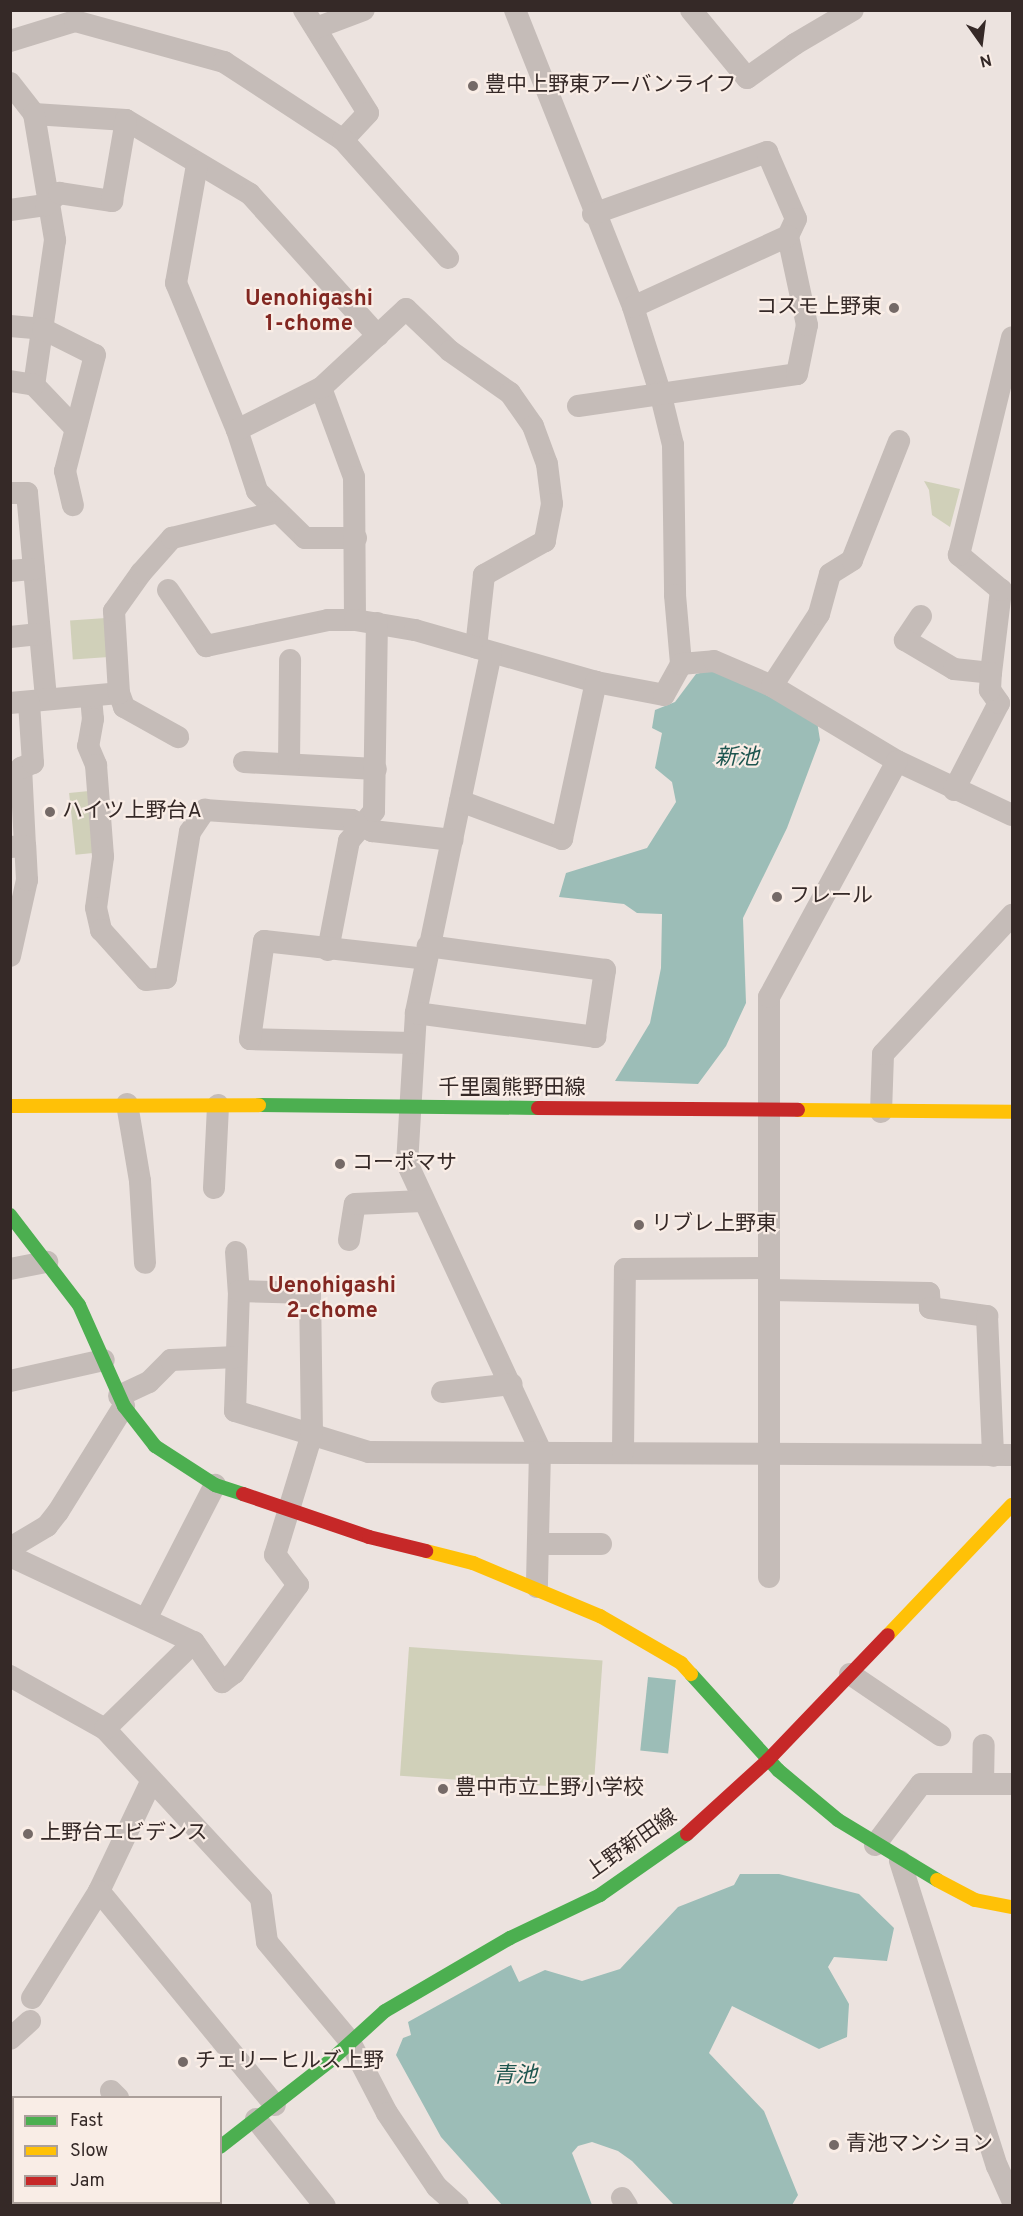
<!DOCTYPE html>
<html>
<head>
<meta charset="utf-8">
<style>
	body { margin:0 }
	#map { position:relative; width:1023px; height:2216px; overflow:hidden; background:#ece3df; font-family:Overpass,"Noto Sans JP",sans-serif }
	div>[style] { position:absolute }
	[style*='--x'] { left:calc(var(--x)*1px); top:calc(var(--y)*1px); width:calc(var(--w)*1px); rotate:calc(var(--a)*1deg) }
	.green>* { inset:0; background:#d0d0b9; transform-origin:0 0 }
	.water>* { inset:0; background:#9cbdb7; transform-origin:0 0 }
	.street>* { height:22px; margin:-11px; padding:0 11px; transform-origin:11px; border-radius:11px; background:#c5bcb8 }
	.fast>* { height:14px; margin:-7px; padding:0 7px; transform-origin:7px; border-radius:7px; background:#4caf50 }
	.slow>* { height:14px; margin:-7px; padding:0 7px; transform-origin:7px; border-radius:7px; background:#ffc107 }
	.jam>* { height:14px; margin:-7px; padding:0 7px; transform-origin:7px; border-radius:7px; background:#c62828 }
	.dots>* { width:16px; height:16px; translate:-50% -50%; box-sizing:border-box; border:3px solid #f9ede6; border-radius:50% }
	span { translate:-50% -50%; white-space:nowrap; text-align:center; line-height:1.15; -webkit-text-stroke:4.5px #f9ede6; paint-order:stroke }
	.poi-label { font-size:21px; color:#352927 }
	.left { translate:0 -50%; text-align:left }
	.right { translate:-100% -50%; text-align:right }
	.street-label { font-size:21px; color:#352927 }
	.neighbourhood-label { font-size:22px; color:#822721; font-weight:700 }
	.water-label { font-size:22px; color:#1d554f; font-style:italic }
	.frame { position:absolute; inset:0; border:12px solid #352927; pointer-events:none }
	.legend { position:absolute; left:12px; top:2096px; width:210px; height:108px; box-sizing:border-box; background:#f9ede6; border:2px solid #ab9f9a; margin:0; padding:8px 10px; list-style:none; font-size:18px; color:#352927 }
	.legend li { display:flex; align-items:center; gap:12px; height:30px }
	.legend b { width:30px; border:2px solid #ab9f9a }
	.north { position:absolute; left:951px; top:12px; width:60px; height:60px; -webkit-text-stroke:4px #f9ede6; paint-order:stroke; rotate:166deg; font-size:16px; font-weight:700; line-height:24px; text-align:center; color:#352927 }
	.north::after { content:''; display:block; margin:auto; width:21px; height:27px; background:#352927; clip-path:polygon(50% 0,100% 100%,50% 72%,0 100%) }
</style>
</head>
<body>
<div id="map">
	<div class="green">
		<i style="clip-path:polygon(924px 481px,960px 489px,950px 527px,932px 515px,929px 490px)"></i>
		<i style="left:106px;top:618px;width:39px;height:36px;rotate:86deg"></i>
		<i style="left:89px;top:791px;width:62px;height:20px;rotate:84deg"></i>
		<i style="left:409px;top:1647px;width:194px;height:129px;rotate:4deg"></i>
	</div>
	<div class="water">
		<i style="clip-path:polygon(716px 669px,817px 721px,820px 740px,787px 828px,743px 918px,746px 1003px,726px 1046px,698px 1084px,615px 1081px,650px 1023px,661px 968px,662px 914px,637px 913px,624px 904px,559px 897px,566px 873px,647px 848px,676px 802px,672px 782px,655px 768px,662px 733px,652px 728px,655px 710px,675px 702px,696px 674px)"></i>
		<i style="left:648px;top:1677px;width:28px;height:74px;rotate:6deg"></i>
		<i style="clip-path:polygon(740px 1874px,779px 1874px,859px 1894px,894px 1928px,887px 1961px,834px 1957px,828px 1967px,849px 2004px,847px 2037px,819px 2049px,732px 2006px,709px 2053px,764px 2111px,798px 2195px,792px 2205px,674px 2205px,632px 2161px,618px 2151px,592px 2142px,578px 2146px,572px 2153px,592px 2205px,502px 2205px,441px 2137px,396px 2055px,403px 2038px,411px 2035px,408px 2022px,511px 1965px,519px 1982px,545px 1970px,582px 1981px,620px 1969px,678px 1907px,734px 1885px)"></i>
	</div>
	<div class="street">
		<i style="--x:304;--y:10;--w:121;--a:58.1"></i>
		<i style="--x:368;--y:113;--w:37;--a:133"></i>
		<i style="--x:515;--y:10;--w:320;--a:68.3"></i>
		<i style="--x:633;--y:307;--w:89;--a:72.4"></i>
		<i style="--x:660;--y:392;--w:55;--a:76.2"></i>
		<i style="--x:673;--y:445;--w:150;--a:89.2"></i>
		<i style="--x:675;--y:595;--w:69;--a:85"></i>
		<i style="--x:691;--y:10;--w:88;--a:50.5"></i>
		<i style="--x:747;--y:78;--w:59;--a:-35.3"></i>
		<i style="--x:795;--y:44;--w:67;--a:-30.4"></i>
		<i style="--x:316;--y:28;--w:51;--a:-20.6"></i>
		<i style="--x:10;--y:41;--w:68;--a:-17.1"></i>
		<i style="--x:75;--y:21;--w:155;--a:15.4"></i>
		<i style="--x:224;--y:62;--w:142;--a:33.2"></i>
		<i style="--x:343;--y:140;--w:158;--a:48.3"></i>
		<i style="--x:10;--y:83;--w:39;--a:52"></i>
		<i style="--x:34;--y:114;--w:92;--a:3.7"></i>
		<i style="--x:126;--y:120;--w:144;--a:30.8"></i>
		<i style="--x:250;--y:194;--w:191;--a:48"></i>
		<i style="--x:34;--y:114;--w:128;--a:80.5"></i>
		<i style="--x:55;--y:240;--w:147;--a:98.2"></i>
		<i style="--x:34;--y:385;--w:58;--a:46.4"></i>
		<i style="--x:197;--y:165;--w:120;--a:100.1"></i>
		<i style="--x:176;--y:283;--w:159;--a:67.5"></i>
		<i style="--x:237;--y:430;--w:64;--a:71.8"></i>
		<i style="--x:257;--y:491;--w:67;--a:44.4"></i>
		<i style="--x:305;--y:538;--w:51;--a:0"></i>
		<i style="--x:10;--y:210;--w:36;--a:-8"></i>
		<i style="--x:46;--y:205;--w:18;--a:-43"></i>
		<i style="--x:59;--y:193;--w:54;--a:8.6"></i>
		<i style="--x:112;--y:201;--w:82;--a:-80.2"></i>
		<i style="--x:593;--y:214;--w:185;--a:-19.6"></i>
		<i style="--x:767;--y:152;--w:73;--a:66.6"></i>
		<i style="--x:796;--y:219;--w:19;--a:115"></i>
		<i style="--x:10;--y:326;--w:33;--a:5"></i>
		<i style="--x:43;--y:329;--w:58;--a:26.6"></i>
		<i style="--x:95;--y:355;--w:120;--a:104.5"></i>
		<i style="--x:65;--y:471;--w:35;--a:77"></i>
		<i style="--x:10;--y:381;--w:24;--a:9"></i>
		<i style="--x:321;--y:388;--w:95;--a:69.7"></i>
		<i style="--x:354;--y:477;--w:143;--a:89.6"></i>
		<i style="--x:578;--y:406;--w:221;--a:-8.3"></i>
		<i style="--x:797;--y:374;--w:50;--a:-78.5"></i>
		<i style="--x:807;--y:325;--w:91;--a:-102.1"></i>
		<i style="--x:788;--y:236;--w:170;--a:155.4"></i>
		<i style="--x:237;--y:430;--w:94;--a:-26.6"></i>
		<i style="--x:321;--y:388;--w:116;--a:-42.9"></i>
		<i style="--x:406;--y:309;--w:61;--a:43.7"></i>
		<i style="--x:450;--y:351;--w:73;--a:35"></i>
		<i style="--x:510;--y:393;--w:40;--a:55.1"></i>
		<i style="--x:533;--y:426;--w:40;--a:69.8"></i>
		<i style="--x:547;--y:464;--w:40;--a:82.9"></i>
		<i style="--x:552;--y:504;--w:38;--a:101"></i>
		<i style="--x:545;--y:541;--w:70;--a:150.9"></i>
		<i style="--x:484;--y:575;--w:73;--a:96.3"></i>
		<i style="--x:10;--y:493;--w:17;--a:0"></i>
		<i style="--x:27;--y:493;--w:207;--a:84.7"></i>
		<i style="--x:10;--y:571;--w:24;--a:-5"></i>
		<i style="--x:168;--y:590;--w:68;--a:55.8"></i>
		<i style="--x:206;--y:646;--w:125;--a:-12"></i>
		<i style="--x:328;--y:620;--w:27;--a:0"></i>
		<i style="--x:355;--y:620;--w:61;--a:9.5"></i>
		<i style="--x:415;--y:630;--w:188;--a:16"></i>
		<i style="--x:596;--y:682;--w:69;--a:10.8"></i>
		<i style="--x:664;--y:695;--w:35;--a:-61"></i>
		<i style="--x:681;--y:664;--w:33;--a:-5"></i>
		<i style="--x:714;--y:661;--w:63;--a:23.3"></i>
		<i style="--x:772;--y:686;--w:146;--a:31"></i>
		<i style="--x:897;--y:761;--w:127;--a:25.2"></i>
		<i style="--x:921;--y:616;--w:29;--a:124"></i>
		<i style="--x:905;--y:640;--w:57;--a:30.6"></i>
		<i style="--x:954;--y:669;--w:37;--a:6"></i>
		<i style="--x:991;--y:673;--w:84;--a:-83.1"></i>
		<i style="--x:1001;--y:590;--w:55;--a:-140.2"></i>
		<i style="--x:959;--y:555;--w:224;--a:-76.3"></i>
		<i style="--x:10;--y:637;--w:29;--a:-6"></i>
		<i style="--x:491;--y:653;--w:368;--a:101.8"></i>
		<i style="--x:416;--y:1013;--w:150;--a:93.4"></i>
		<i style="--x:407;--y:1163;--w:316;--a:65.1"></i>
		<i style="--x:540;--y:1450;--w:137;--a:91.3"></i>
		<i style="--x:772;--y:686;--w:86;--a:-56.9"></i>
		<i style="--x:819;--y:614;--w:41;--a:-74.6"></i>
		<i style="--x:830;--y:574;--w:26;--a:-32"></i>
		<i style="--x:852;--y:560;--w:128;--a:-68.4"></i>
		<i style="--x:119;--y:693;--w:15;--a:70"></i>
		<i style="--x:124;--y:707;--w:62;--a:29.1"></i>
		<i style="--x:91;--y:697;--w:22;--a:85"></i>
		<i style="--x:93;--y:719;--w:27;--a:100"></i>
		<i style="--x:88;--y:746;--w:21;--a:67"></i>
		<i style="--x:96;--y:765;--w:92;--a:85.6"></i>
		<i style="--x:103;--y:857;--w:51;--a:97.8"></i>
		<i style="--x:96;--y:908;--w:23;--a:77"></i>
		<i style="--x:101;--y:930;--w:67;--a:48"></i>
		<i style="--x:146;--y:980;--w:20;--a:-6"></i>
		<i style="--x:166;--y:978;--w:148;--a:-80.7"></i>
		<i style="--x:190;--y:832;--w:27;--a:-56"></i>
		<i style="--x:205;--y:810;--w:147;--a:3.9"></i>
		<i style="--x:352;--y:820;--w:23;--a:29"></i>
		<i style="--x:372;--y:831;--w:81;--a:6.4"></i>
		<i style="--x:10;--y:703;--w:109;--a:-5.2"></i>
		<i style="--x:119;--y:693;--w:82;--a:-93.5"></i>
		<i style="--x:114;--y:611;--w:47;--a:-54.6"></i>
		<i style="--x:141;--y:573;--w:47;--a:-48.5"></i>
		<i style="--x:172;--y:538;--w:109;--a:-13.8"></i>
		<i style="--x:244;--y:762;--w:132;--a:3"></i>
		<i style="--x:289;--y:764;--w:104;--a:-89.4"></i>
		<i style="--x:954;--y:790;--w:98;--a:-62.7"></i>
		<i style="--x:999;--y:703;--w:16;--a:-125"></i>
		<i style="--x:990;--y:690;--w:17;--a:-87"></i>
		<i style="--x:460;--y:801;--w:109;--a:20.4"></i>
		<i style="--x:562;--y:839;--w:161;--a:-77.8"></i>
		<i style="--x:10;--y:847;--w:15;--a:-4"></i>
		<i style="--x:25;--y:846;--w:78;--a:-92.9"></i>
		<i style="--x:21;--y:768;--w:13;--a:-23"></i>
		<i style="--x:33;--y:763;--w:61;--a:-93.8"></i>
		<i style="--x:328;--y:950;--w:111;--a:-79.1"></i>
		<i style="--x:349;--y:841;--w:39;--a:-50"></i>
		<i style="--x:374;--y:811;--w:188;--a:-89.1"></i>
		<i style="--x:10;--y:956;--w:78;--a:-77.4"></i>
		<i style="--x:27;--y:880;--w:34;--a:-93"></i>
		<i style="--x:416;--y:1013;--w:181;--a:7.6"></i>
		<i style="--x:595;--y:1037;--w:68;--a:-81.5"></i>
		<i style="--x:605;--y:970;--w:179;--a:-172.3"></i>
		<i style="--x:412;--y:1043;--w:162;--a:-178.6"></i>
		<i style="--x:250;--y:1039;--w:99;--a:-81.9"></i>
		<i style="--x:264;--y:941;--w:163;--a:6.3"></i>
		<i style="--x:127;--y:1104;--w:78;--a:80.4"></i>
		<i style="--x:140;--y:1181;--w:82;--a:86.5"></i>
		<i style="--x:881;--y:1112;--w:58;--a:-88"></i>
		<i style="--x:883;--y:1054;--w:190;--a:-47.1"></i>
		<i style="--x:214;--y:1188;--w:83;--a:-87.2"></i>
		<i style="--x:349;--y:1240;--w:36;--a:-81"></i>
		<i style="--x:355;--y:1204;--w:67;--a:-2.6"></i>
		<i style="--x:236;--y:1252;--w:39;--a:86"></i>
		<i style="--x:239;--y:1291;--w:120;--a:91.9"></i>
		<i style="--x:235;--y:1411;--w:140;--a:17"></i>
		<i style="--x:369;--y:1452;--w:643;--a:0.27"></i>
		<i style="--x:10;--y:1269;--w:38;--a:-11"></i>
		<i style="--x:770;--y:1290;--w:159;--a:1.1"></i>
		<i style="--x:929;--y:1293;--w:15;--a:86"></i>
		<i style="--x:930;--y:1308;--w:58;--a:8"></i>
		<i style="--x:987;--y:1316;--w:140;--a:87.5"></i>
		<i style="--x:10;--y:1381;--w:96;--a:-12.6"></i>
		<i style="--x:442;--y:1392;--w:70;--a:-6.5"></i>
		<i style="--x:119;--y:1396;--w:33;--a:-25"></i>
		<i style="--x:149;--y:1382;--w:31;--a:-45"></i>
		<i style="--x:171;--y:1360;--w:65;--a:-2.6"></i>
		<i style="--x:623;--y:1452;--w:183;--a:-89.4"></i>
		<i style="--x:625;--y:1269;--w:144;--a:-0.4"></i>
		<i style="--x:538;--y:1544;--w:63;--a:0"></i>
		<i style="--x:10;--y:1548;--w:43;--a:-30.7"></i>
		<i style="--x:47;--y:1526;--w:18;--a:-52"></i>
		<i style="--x:58;--y:1512;--w:125;--a:-58.1"></i>
		<i style="--x:10;--y:1556;--w:203;--a:25.1"></i>
		<i style="--x:194;--y:1642;--w:49;--a:55"></i>
		<i style="--x:222;--y:1682;--w:15;--a:-37"></i>
		<i style="--x:234;--y:1673;--w:109;--a:-54"></i>
		<i style="--x:298;--y:1585;--w:38;--a:-127"></i>
		<i style="--x:275;--y:1555;--w:127;--a:-73"></i>
		<i style="--x:312;--y:1434;--w:141;--a:-90.8"></i>
		<i style="--x:310;--y:1293;--w:71;--a:-178.4"></i>
		<i style="--x:769;--y:1577;--w:580;--a:-90"></i>
		<i style="--x:769;--y:997;--w:268;--a:-61.5"></i>
		<i style="--x:146;--y:1619;--w:151;--a:-62.8"></i>
		<i style="--x:850;--y:1674;--w:109;--a:34.1"></i>
		<i style="--x:10;--y:1676;--w:109;--a:29.2"></i>
		<i style="--x:105;--y:1729;--w:230;--a:47.3"></i>
		<i style="--x:261;--y:1898;--w:44;--a:82.2"></i>
		<i style="--x:267;--y:1942;--w:128;--a:50.1"></i>
		<i style="--x:349;--y:2040;--w:82;--a:62.5"></i>
		<i style="--x:387;--y:2113;--w:89;--a:56"></i>
		<i style="--x:437;--y:2187;--w:28;--a:42"></i>
		<i style="--x:105;--y:1729;--w:124;--a:-44.3"></i>
		<i style="--x:151;--y:1782;--w:121;--a:115.5"></i>
		<i style="--x:99;--y:1891;--w:277;--a:50.6"></i>
		<i style="--x:983;--y:1784;--w:39;--a:-89"></i>
		<i style="--x:875;--y:1845;--w:76;--a:-53"></i>
		<i style="--x:921;--y:1784;--w:91;--a:0"></i>
		<i style="--x:900;--y:1861;--w:320;--a:72.4"></i>
		<i style="--x:997;--y:2166;--w:37;--a:66"></i>
		<i style="--x:32;--y:1998;--w:126;--a:-57.9"></i>
		<i style="--x:10;--y:2039;--w:27;--a:-42"></i>
		<i style="--x:111;--y:2091;--w:10;--a:45"></i>
		<i style="--x:256;--y:2119;--w:111;--a:51.6"></i>
		<i style="--x:10;--y:2157;--w:4;--a:0"></i>
		<i style="--x:622;--y:2198;--w:9;--a:58"></i>
		<i style="--x:124;--y:2202;--w:4;--a:63"></i>
	</div>
	<div class="fast">
		<i style="--x:259;--y:1105;--w:279;--a:0.6"></i>
		<i style="--x:10;--y:1215;--w:113;--a:52.5"></i>
		<i style="--x:79;--y:1305;--w:111;--a:66"></i>
		<i style="--x:124;--y:1406;--w:51;--a:52.2"></i>
		<i style="--x:155;--y:1446;--w:72;--a:33"></i>
		<i style="--x:215;--y:1485;--w:29;--a:18"></i>
		<i style="--x:691;--y:1674;--w:130;--a:47.8"></i>
		<i style="--x:778;--y:1770;--w:78;--a:39.8"></i>
		<i style="--x:838;--y:1820;--w:116;--a:31.2"></i>
		<i style="--x:220;--y:2147;--w:140;--a:-38"></i>
		<i style="--x:330;--y:2061;--w:74;--a:-42.3"></i>
		<i style="--x:385;--y:2011;--w:145;--a:-30.3"></i>
		<i style="--x:510;--y:1938;--w:100;--a:-25.5"></i>
		<i style="--x:600;--y:1895;--w:106;--a:-35"></i>
		<i style="--x:145;--y:2206;--w:6;--a:-45"></i>
	</div>
	<div class="slow">
		<i style="--x:10;--y:1106;--w:249;--a:-0.2"></i>
		<i style="--x:798;--y:1110;--w:214;--a:0.5"></i>
		<i style="--x:426;--y:1551;--w:49;--a:14.3"></i>
		<i style="--x:473;--y:1563;--w:138;--a:22.7"></i>
		<i style="--x:600;--y:1616;--w:94;--a:30.1"></i>
		<i style="--x:681;--y:1663;--w:15;--a:48"></i>
		<i style="--x:888;--y:1635;--w:180;--a:-46.4"></i>
		<i style="--x:937;--y:1880;--w:43;--a:27.8"></i>
		<i style="--x:975;--y:1900;--w:38;--a:11"></i>
	</div>
	<div class="jam">
		<i style="--x:538;--y:1108;--w:260;--a:0.4"></i>
		<i style="--x:243;--y:1494;--w:133;--a:18.8"></i>
		<i style="--x:369;--y:1537;--w:59;--a:13.8"></i>
		<i style="--x:687;--y:1834;--w:110;--a:-42.4"></i>
		<i style="--x:768;--y:1760;--w:173;--a:-46.2"></i>
	</div>
	<div class="dots">
		<i style="left:473px;top:86px;background:#756a67"></i>
		<i style="left:894px;top:308px;background:#756a67"></i>
		<i style="left:50px;top:812px;background:#756a67"></i>
		<i style="left:777px;top:897px;background:#756a67"></i>
		<i style="left:340px;top:1164px;background:#756a67"></i>
		<i style="left:639px;top:1225px;background:#756a67"></i>
		<i style="left:443px;top:1789px;background:#756a67"></i>
		<i style="left:28px;top:1834px;background:#756a67"></i>
		<i style="left:183px;top:2062px;background:#756a67"></i>
		<i style="left:834px;top:2145px;background:#756a67"></i>
	</div>
	<div class="poi-label">
		<span class="left" style="left:485px;top:86px">豊中上野東アーバンライフ</span>
		<span class="right" style="left:882px;top:308px">コスモ上野東</span>
		<span class="left" style="left:62px;top:812px">ハイツ上野台A</span>
		<span class="left" style="left:789px;top:897px">フレール</span>
		<span class="left" style="left:352px;top:1164px">コーポマサ</span>
		<span class="left" style="left:651px;top:1225px">リブレ上野東</span>
		<span class="left" style="left:455px;top:1789px">豊中市立上野小学校</span>
		<span class="left" style="left:40px;top:1834px">上野台エビデンス</span>
		<span class="left" style="left:195px;top:2062px">チェリーヒルズ上野</span>
		<span class="left" style="left:846px;top:2145px">青池マンション</span>
	</div>
	<div class="street-label">
		<span style="left:512px;top:1089px">千里園熊野田線</span>
		<span style="left:632px;top:1845px;rotate:-35deg">上野新田線</span>
	</div>
	<div class="neighbourhood-label">
		<span style="left:309px;top:312px">Uenohigashi<br>1-chome</span>
		<span style="left:332px;top:1299px">Uenohigashi<br>2-chome</span>
	</div>
	<div class="water-label">
		<span style="left:737px;top:759px">新池</span>
		<span style="left:515px;top:2077px">青池</span>
	</div>
	<div class="frame"></div>
	<ul class="legend">
	<li><b style="height:8px;background:#4caf50"></b>Fast</li>
	<li><b style="height:8px;background:#ffc107"></b>Slow</li>
	<li><b style="height:8px;background:#c62828"></b>Jam</li>
	</ul>
	<div class="north">N</div>
</div>
</body>
</html>
